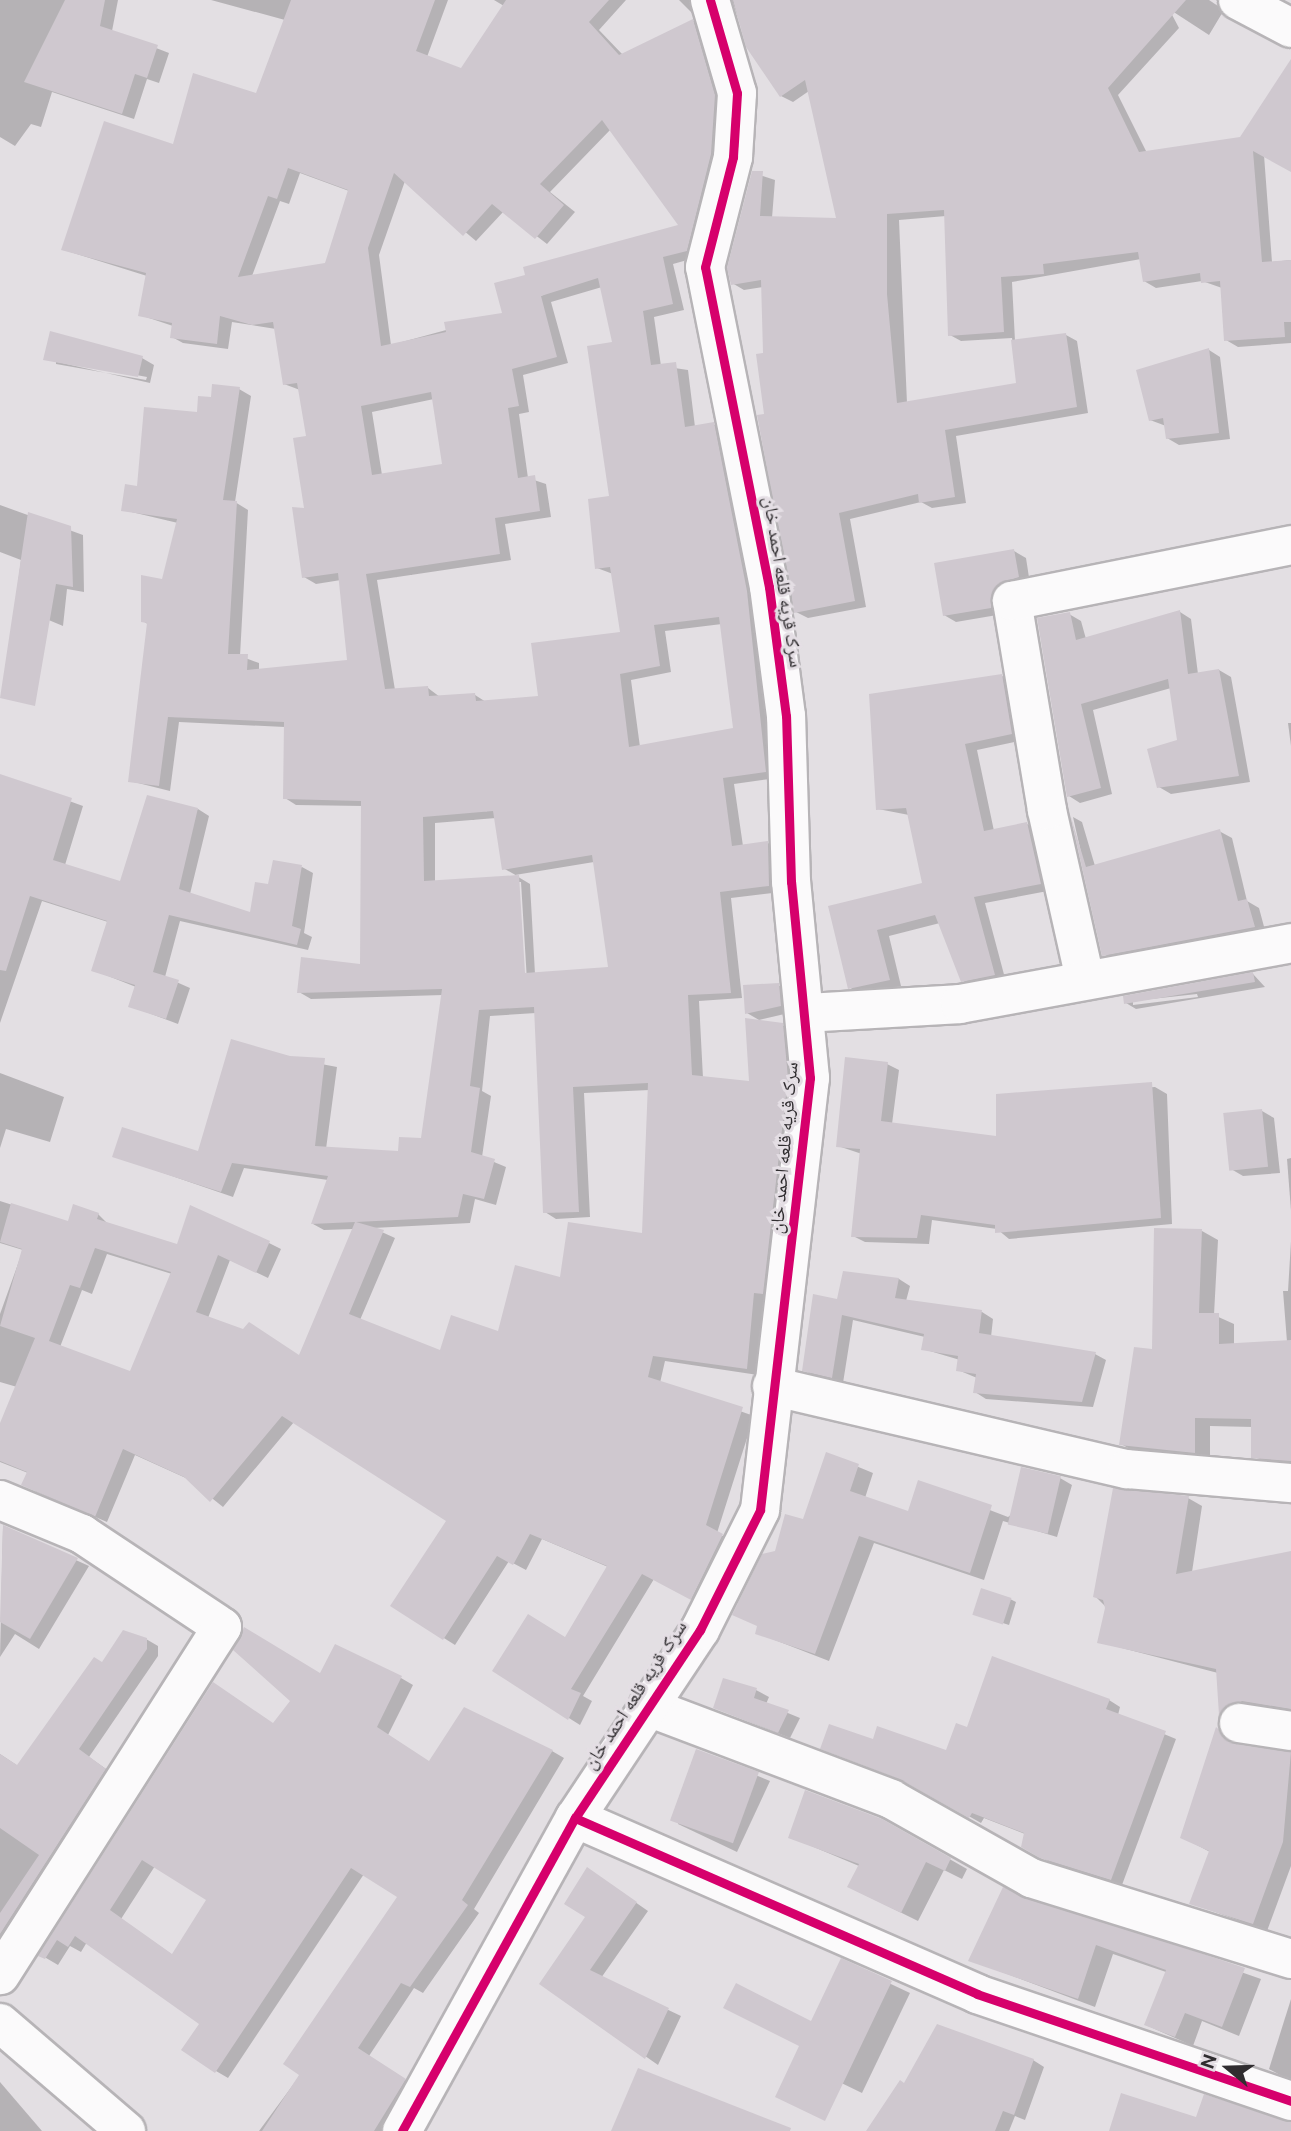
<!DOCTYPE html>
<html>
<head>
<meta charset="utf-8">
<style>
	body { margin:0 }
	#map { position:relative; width:1291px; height:2131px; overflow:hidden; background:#e3dfe3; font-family:Ubuntu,"Noto Naskh Arabic",sans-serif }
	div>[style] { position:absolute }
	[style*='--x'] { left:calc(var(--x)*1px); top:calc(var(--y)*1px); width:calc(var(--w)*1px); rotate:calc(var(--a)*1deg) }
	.shadow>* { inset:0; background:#0003 }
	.building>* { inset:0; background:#cfc8cf; transform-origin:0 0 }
	.roads { filter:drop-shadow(2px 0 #b7b4b7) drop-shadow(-2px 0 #b7b4b7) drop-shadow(0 2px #b7b4b7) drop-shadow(0 -2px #b7b4b7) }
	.minor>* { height:38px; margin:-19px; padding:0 19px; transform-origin:19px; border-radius:19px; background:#fbfafb }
	.cycleway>* { height:9px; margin:-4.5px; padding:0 4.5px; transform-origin:4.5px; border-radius:4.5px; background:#d6006c }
	span { translate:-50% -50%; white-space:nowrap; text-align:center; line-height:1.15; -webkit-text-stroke:6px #e4dee4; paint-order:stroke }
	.street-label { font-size:19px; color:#302d30 }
	.north { position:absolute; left:1193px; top:2033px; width:70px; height:70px; -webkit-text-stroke:5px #e4dee4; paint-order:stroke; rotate:289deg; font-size:19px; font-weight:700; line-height:28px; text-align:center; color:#302d30 }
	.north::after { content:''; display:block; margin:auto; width:24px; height:32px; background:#302d30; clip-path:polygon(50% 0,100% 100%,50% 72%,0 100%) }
</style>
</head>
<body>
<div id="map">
	<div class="shadow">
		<i style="clip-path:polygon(0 0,118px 0,112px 31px,169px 53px,159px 83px,147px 79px,134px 119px,52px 92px,41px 127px,31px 124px,15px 146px,0 137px)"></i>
		<i style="clip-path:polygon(evenodd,211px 0,448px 0,427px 57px,462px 70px,504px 6px,494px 0,626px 0,599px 30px,623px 55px,693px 21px,704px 28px,726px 103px,698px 257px,673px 264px,684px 310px,654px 317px,661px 366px,688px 370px,695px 427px,713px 424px,725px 431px,775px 725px,777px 778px,734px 784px,743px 846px,768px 843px,779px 850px,781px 892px,731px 898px,742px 998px,699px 1001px,703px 1078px,751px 1083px,782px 1025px,794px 1031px,799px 1085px,758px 1375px,665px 1361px,660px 1383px,754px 1416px,717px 1533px,734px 1542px,703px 1605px,654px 1579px,583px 1696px,592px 1701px,580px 1725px,494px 1671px,565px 1639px,608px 1567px,542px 1539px,526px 1570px,509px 1561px,455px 1645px,393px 1606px,449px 1520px,294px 1422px,223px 1507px,188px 1479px,135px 1455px,107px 1522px,35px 1491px,28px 1473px,0 1462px,0 1428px,17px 1387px,0 1382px,0 1314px,23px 1250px,0 1243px,0 1201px,69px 1223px,98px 1214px,109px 1225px,178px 1246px,191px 1207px,269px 1243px,281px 1249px,268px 1278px,230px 1260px,208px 1318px,300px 1357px,354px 1229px,324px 1230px,313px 1224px,328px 1180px,244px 1168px,233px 1197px,114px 1156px,199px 1153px,290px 1058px,337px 1067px,326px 1149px,399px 1153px,422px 1140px,443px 995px,311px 999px,299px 992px,362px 966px,363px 806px,296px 805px,285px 798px,285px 727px,179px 722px,170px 791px,130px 781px,149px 625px,143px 621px,163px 581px,178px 523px,123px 510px,212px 399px,239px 389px,251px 396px,235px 502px,248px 510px,240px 656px,259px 663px,259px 671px,349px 661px,341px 580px,316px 584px,304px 577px,308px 438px,300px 390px,284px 384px,276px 329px,232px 322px,228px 349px,183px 343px,172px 337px,173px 326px,140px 315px,147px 276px,64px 250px,174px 146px,257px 95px,285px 20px,211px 0,611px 129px,681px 226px,505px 314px,391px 345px,379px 255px,405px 181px,476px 241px,504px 211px,547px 244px,575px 212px,550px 192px,611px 129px,211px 0,300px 173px,349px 191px,326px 264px,252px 276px,280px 201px,289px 204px,300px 173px,211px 0,602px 287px,614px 343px,611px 498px,597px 568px,613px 574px,622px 633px,540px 697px,486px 702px,475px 695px,440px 697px,428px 688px,395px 690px,377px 580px,511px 560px,505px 524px,551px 517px,546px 484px,528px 478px,519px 414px,529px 412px,523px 375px,568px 363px,551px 302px,602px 287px,211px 0,434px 399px,444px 466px,382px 475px,372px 412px,434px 399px,211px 0,722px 624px,735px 729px,640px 747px,631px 680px,671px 672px,665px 631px,722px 624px,211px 0,496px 818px,503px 868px,519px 877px,435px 882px,435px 823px,496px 818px,211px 0,594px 862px,610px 969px,535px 974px,530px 884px,515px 875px,594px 862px,211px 0,518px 882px,521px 882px,527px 981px,523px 982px,518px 882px,211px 0,536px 1013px,545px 1212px,556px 1219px,590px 1217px,584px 1093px,650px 1090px,643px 1235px,561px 1279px,499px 1333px,441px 1352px,360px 1320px,395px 1238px,373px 1228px,470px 1223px,475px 1199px,496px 1205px,506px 1167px,482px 1157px,491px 1096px,482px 1091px,490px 1016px,536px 1013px,211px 0,107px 1254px,172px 1274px,131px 1373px,60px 1347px,82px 1290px,92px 1294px,107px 1254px)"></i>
		<i style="clip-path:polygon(679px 0,705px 0,703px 19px,692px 13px)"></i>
		<i style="clip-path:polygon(evenodd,732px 0,1209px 0,1224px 10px,1209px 35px,1169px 9px,1179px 28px,1118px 95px,1147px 153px,1241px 139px,1291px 79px,1291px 170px,1264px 155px,1272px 262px,1291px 260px,1291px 343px,1238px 347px,1226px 340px,1222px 288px,1202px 281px,1156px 288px,1144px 281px,1141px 259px,1012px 282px,1015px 341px,1066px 335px,1077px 341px,1088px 413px,956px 436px,966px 503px,932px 508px,921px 502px,850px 519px,866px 607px,808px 618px,796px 612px,766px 416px,763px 287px,744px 290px,732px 283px,753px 173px,775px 180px,772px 218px,838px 220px,809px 91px,793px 102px,781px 96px,748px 46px,732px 0,946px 216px,950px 335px,961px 341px,1012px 338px,1018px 384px,907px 403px,899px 220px,946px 216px)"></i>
		<i style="clip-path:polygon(1209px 350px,1220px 357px,1230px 439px,1179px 445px,1167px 438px,1166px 426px,1150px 420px)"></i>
		<i style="clip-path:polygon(evenodd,142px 358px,154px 365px,150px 383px,45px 359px,142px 358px,56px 360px,147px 377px,146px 380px,56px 364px,56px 360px)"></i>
		<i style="clip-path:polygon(0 505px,83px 535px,84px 592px,67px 589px,63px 626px,15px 606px,21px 560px,0 552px)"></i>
		<i style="clip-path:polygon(1014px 551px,1026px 558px,1030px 584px,1003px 614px,956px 622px,944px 615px)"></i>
		<i style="clip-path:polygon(1180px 612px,1191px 619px,1198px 674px,1219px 670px,1231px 677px,1250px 782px,1171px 794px,1159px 787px,1179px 741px,1171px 688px,1093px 710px,1112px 794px,1080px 803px,1069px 796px,1069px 614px,1081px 621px,1086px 639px)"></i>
		<i style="clip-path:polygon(1002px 676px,1014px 683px,1024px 740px,977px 750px,994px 831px,1027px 824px,1039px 831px,1053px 890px,985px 903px,1006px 982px,974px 988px,962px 980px,940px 923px,889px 936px,901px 986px,861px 995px,849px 987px,830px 907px,924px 885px,909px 815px,878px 809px)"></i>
		<i style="clip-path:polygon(1288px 723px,1291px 723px,1291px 746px)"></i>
		<i style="clip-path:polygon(0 776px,83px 806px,65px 865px,121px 884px,198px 809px,209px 816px,190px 894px,251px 914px,270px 886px,302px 867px,313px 873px,304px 933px,312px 937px,308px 950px,180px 921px,165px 977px,190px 988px,178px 1024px,130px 1006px,136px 987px,93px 970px,108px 922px,42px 901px,0 1023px)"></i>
		<i style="clip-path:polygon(1073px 817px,1082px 822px,1095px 866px,1219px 831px,1232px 838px,1247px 901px,1259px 908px,1266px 934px,1116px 961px,1104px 954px)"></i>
		<i style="clip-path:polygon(evenodd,1253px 974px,1265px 987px,1136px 1009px,1126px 1003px,1125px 998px,1253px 974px,1197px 994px,1198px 997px,1133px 1005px,1133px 1001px,1197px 994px)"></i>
		<i style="clip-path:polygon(778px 985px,791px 992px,793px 1012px,759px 1020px,747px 1013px)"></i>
		<i style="clip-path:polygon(0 1063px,0 1073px,64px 1097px,50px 1142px,6px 1129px,0 1148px)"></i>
		<i style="clip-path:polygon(887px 1064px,899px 1070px,892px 1124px,998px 1138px,998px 1095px,1155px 1087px,1167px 1094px,1172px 1224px,1009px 1239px,997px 1229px,932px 1220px,929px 1244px,865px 1242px,853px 1236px,862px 1154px,838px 1146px)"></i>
		<i style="clip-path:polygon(1262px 1111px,1274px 1118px,1280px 1173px,1243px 1176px,1231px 1169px)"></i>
		<i style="clip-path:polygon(1291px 1158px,1291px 1211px,1287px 1159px)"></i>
		<i style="clip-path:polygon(1156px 1230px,1202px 1231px,1218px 1240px,1214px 1315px,1234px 1324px,1234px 1345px,1287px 1342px,1283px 1291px,1288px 1291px,1291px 1241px,1291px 1468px,1253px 1457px,1253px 1427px,1210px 1426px,1210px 1461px,1137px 1453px,1121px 1444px,1153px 1351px)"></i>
		<i style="clip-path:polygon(845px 1272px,899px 1279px,910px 1286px,906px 1301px,982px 1312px,993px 1319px,991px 1337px,1095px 1354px,1106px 1360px,1093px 1407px,986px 1399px,975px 1392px,977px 1378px,958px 1370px,960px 1360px,923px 1349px,925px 1337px,853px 1320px,843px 1383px,815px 1376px,804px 1370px,838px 1301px)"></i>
		<i style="clip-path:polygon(827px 1454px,873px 1473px,865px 1498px,909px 1513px,919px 1483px,1008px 1517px,1060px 1478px,1072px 1485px,1057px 1537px,1003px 1521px,984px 1580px,874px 1543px,829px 1661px,757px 1633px,776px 1552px,804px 1522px)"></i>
		<i style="clip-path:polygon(1188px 1498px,1202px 1506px,1192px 1572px,1291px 1553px,1291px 1714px,1235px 1722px,1221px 1714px,1218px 1673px,1099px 1642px,1107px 1608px,1095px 1596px)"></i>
		<i style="clip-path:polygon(3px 1527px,89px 1566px,39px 1649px,15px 1634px,0 1657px)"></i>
		<i style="clip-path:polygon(1010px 1599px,1016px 1602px,1009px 1625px,975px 1614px)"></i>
		<i style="clip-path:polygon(146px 1639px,158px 1646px,158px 1656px,89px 1757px,116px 1776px,12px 1941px,0 1935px,0 1754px,18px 1766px,102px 1664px)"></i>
		<i style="clip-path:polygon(evenodd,321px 1676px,401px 1678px,413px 1685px,388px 1735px,430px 1763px,552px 1751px,564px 1758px,474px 1909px,479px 1913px,423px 1993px,414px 1988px,369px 2056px,417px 2088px,390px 2131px,259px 2131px,301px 2074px,400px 1897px,364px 1874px,228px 2078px,216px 2071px,202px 2023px,87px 1942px,81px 1952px,70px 1946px,58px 1965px,41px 1955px,321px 1676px,155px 1866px,208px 1899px,174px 1956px,121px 1919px,155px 1866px)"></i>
		<i style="clip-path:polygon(724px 1680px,756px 1690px,769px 1697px,766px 1704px,800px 1718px,790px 1738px,715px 1708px)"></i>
		<i style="clip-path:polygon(1109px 1700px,1120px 1707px,1118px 1715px,1176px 1739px,1122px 1885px,1053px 1864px,1023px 1846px,1025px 1834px,984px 1818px,981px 1823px,912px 1784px,822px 1748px,874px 1741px,948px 1752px,968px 1729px)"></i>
		<i style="clip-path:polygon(1217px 1730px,1241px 1747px,1291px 1753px,1291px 1866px,1267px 1931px,1191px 1903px,1210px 1852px,1182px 1837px)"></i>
		<i style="clip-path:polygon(697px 1751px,770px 1781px,737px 1852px,678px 1824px)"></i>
		<i style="clip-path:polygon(881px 1820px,967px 1869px,962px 1879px,944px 1870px,918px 1921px,849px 1887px,859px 1866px,790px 1837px)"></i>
		<i style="clip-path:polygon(599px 1877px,648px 1911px,601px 1978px,681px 2016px,658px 2065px,541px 1983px,588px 1917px)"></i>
		<i style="clip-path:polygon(1003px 1889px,1261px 1979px,1239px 2036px,1202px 2021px,1193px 2046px,1146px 2025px,1166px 1972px,1113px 1954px,1095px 2007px,970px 1960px)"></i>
		<i style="clip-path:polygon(842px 1961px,910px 1993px,862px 2093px,827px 2076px)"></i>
		<i style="clip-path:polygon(1291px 1999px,1291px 2081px,1269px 2069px)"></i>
		<i style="clip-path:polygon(1033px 2060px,1044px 2067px,1025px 2120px,1015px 2116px,1009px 2131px,869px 2131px,905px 2085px)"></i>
		<i style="clip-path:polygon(0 2082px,42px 2131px,0 2131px)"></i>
	</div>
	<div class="building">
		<i style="clip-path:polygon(65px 0,105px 0,100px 26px,158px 45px,147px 78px,135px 74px,122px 114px,24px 82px)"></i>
		<i style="clip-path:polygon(evenodd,291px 0,435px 0,416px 51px,461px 68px,506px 0,609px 0,589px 22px,619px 55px,693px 19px,715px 95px,711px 154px,687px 251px,663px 257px,673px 304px,643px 311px,651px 365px,676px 362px,685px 427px,714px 422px,747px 591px,766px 772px,723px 778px,732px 846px,768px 841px,769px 886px,720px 892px,731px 993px,688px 995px,692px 1075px,749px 1081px,745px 1018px,783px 1023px,788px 1078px,763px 1294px,754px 1293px,747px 1369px,653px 1356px,648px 1377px,743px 1407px,706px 1525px,723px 1534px,691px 1600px,642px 1574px,571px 1689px,581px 1693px,568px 1720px,492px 1671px,528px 1614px,565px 1637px,607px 1566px,530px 1534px,513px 1565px,497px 1556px,443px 1640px,390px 1606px,446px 1521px,282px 1416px,210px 1502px,184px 1477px,123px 1449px,95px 1517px,21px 1485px,27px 1472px,0 1461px,0 1423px,35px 1338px,0 1326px,22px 1249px,0 1242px,11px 1203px,68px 1221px,73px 1204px,99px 1213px,97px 1219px,177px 1244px,190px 1205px,270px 1241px,256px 1273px,218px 1255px,196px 1312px,243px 1329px,249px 1322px,299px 1355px,355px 1222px,311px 1224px,328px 1176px,232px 1163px,221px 1192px,112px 1157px,122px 1127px,198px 1151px,231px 1039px,290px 1056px,325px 1058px,315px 1146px,398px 1151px,399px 1137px,421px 1138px,442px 989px,297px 993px,301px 957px,360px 964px,361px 801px,283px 799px,284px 722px,168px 717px,159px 786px,128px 782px,147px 623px,141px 622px,141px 575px,162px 579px,177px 519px,121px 511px,125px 484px,137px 486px,144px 407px,197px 412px,198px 396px,211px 397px,212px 384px,240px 387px,223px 500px,237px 501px,228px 654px,248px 654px,247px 670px,347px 660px,338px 573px,302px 578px,292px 507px,304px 508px,293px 438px,306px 436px,297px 383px,283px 385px,273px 322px,252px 325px,220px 316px,217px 344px,170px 338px,172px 323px,138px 316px,146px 273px,61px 250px,104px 121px,173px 144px,193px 73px,256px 93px,291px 0,602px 120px,678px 225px,523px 267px,525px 275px,494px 283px,502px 313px,444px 322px,446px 332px,381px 346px,368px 248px,394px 173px,463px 236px,492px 204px,535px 239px,564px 205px,540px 184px,602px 120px,291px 0,288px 168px,348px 190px,325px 263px,238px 277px,268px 196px,277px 199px,288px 168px,291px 0,598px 278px,612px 342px,587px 346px,609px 496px,588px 499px,595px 569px,610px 567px,620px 632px,531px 643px,538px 696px,476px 701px,475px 693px,429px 696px,428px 686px,385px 689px,366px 574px,500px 554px,495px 518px,540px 511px,535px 475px,518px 478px,508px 408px,519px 406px,512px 369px,557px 357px,541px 296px,598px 278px,291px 0,431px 392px,442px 464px,372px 475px,361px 406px,431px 392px,291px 0,719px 617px,733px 728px,629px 747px,620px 674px,660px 666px,654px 625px,719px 617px,291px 0,493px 811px,502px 870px,592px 855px,608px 967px,525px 973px,519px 875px,424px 881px,423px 817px,493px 811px,291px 0,534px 1007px,543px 1213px,579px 1212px,573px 1087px,648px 1083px,642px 1233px,568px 1222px,560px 1277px,515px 1265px,498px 1331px,451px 1315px,440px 1350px,349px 1314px,384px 1230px,356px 1222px,458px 1217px,463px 1194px,484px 1199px,495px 1159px,471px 1152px,480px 1088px,470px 1086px,479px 1010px,534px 1007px,291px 0,95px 1248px,171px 1272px,130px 1371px,49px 1341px,70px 1285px,80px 1288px,95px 1248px)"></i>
		<i style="clip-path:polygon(733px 0,1186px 0,1108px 88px,1139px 152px,1240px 137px,1291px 59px,1291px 172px,1253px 151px,1262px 262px,1291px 260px,1291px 322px,1284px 322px,1285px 337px,1224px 341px,1220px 281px,1201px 283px,1200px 273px,1143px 282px,1138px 252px,1043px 264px,1044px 274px,1001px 277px,1004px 332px,948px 336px,944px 210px,887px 214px,887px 294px,897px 403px,1016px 383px,1011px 340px,1066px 333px,1077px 407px,945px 430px,955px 497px,919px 503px,918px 494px,839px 513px,855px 601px,794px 613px,757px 415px,764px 414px,756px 354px,763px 353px,761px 280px,731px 285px,727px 268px,752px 171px,763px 171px,760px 216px,836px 218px,805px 80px,780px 97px,746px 47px)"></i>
		<i style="clip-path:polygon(50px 331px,143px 356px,138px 377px,43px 360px)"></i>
		<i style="clip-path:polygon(1209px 348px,1219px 433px,1166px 439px,1163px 418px,1149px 421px,1136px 370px)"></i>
		<i style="clip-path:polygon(28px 512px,71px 526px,73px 587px,56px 584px,35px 706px,0 698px)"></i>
		<i style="clip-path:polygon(1014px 549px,1019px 577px,997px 585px,991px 608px,943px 616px,934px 563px)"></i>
		<i style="clip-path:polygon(1180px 610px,1188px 674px,1219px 669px,1239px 776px,1157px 788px,1147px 749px,1177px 740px,1168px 679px,1081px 704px,1101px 788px,1067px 797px,1037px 618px,1070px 612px,1076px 640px)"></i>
		<i style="clip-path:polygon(1002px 674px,1012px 734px,965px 744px,984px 831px,1027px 822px,1041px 884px,974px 897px,995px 975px,961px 982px,935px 915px,877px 930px,890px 980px,848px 989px,828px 906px,922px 883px,906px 808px,876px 810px,869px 694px)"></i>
		<i style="clip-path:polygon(0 774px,72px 798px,53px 860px,120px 881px,147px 795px,198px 808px,179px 889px,250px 912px,255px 882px,268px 884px,273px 860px,302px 865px,292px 926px,301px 929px,297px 945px,169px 915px,153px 972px,179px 980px,166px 1019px,128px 1007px,135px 985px,91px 971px,107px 921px,30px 896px,6px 971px,0 970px)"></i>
		<i style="clip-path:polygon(1070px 814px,1086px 867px,1220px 829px,1238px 901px,1247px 899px,1255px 927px,1102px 956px)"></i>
		<i style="clip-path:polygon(1253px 972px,1255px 982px,1124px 1004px,1123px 996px)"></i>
		<i style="clip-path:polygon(779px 983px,781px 1006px,745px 1014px,743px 985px)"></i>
		<i style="clip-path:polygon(845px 1057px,888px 1062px,881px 1121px,996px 1136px,996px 1094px,1152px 1082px,1161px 1218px,995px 1233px,995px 1225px,921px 1215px,917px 1238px,851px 1237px,860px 1149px,836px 1147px)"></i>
		<i style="left:1262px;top:1109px;width:58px;height:39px;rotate:84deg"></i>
		<i style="clip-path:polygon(1154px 1228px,1202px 1229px,1199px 1313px,1219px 1313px,1219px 1344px,1291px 1340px,1291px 1461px,1251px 1458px,1251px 1419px,1195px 1418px,1195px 1453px,1119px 1445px,1134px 1347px,1152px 1349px)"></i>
		<i style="clip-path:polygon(843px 1271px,899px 1278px,895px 1298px,982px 1310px,979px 1333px,1096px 1352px,1082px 1402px,973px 1393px,976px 1374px,956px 1371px,958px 1356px,921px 1350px,924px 1334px,842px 1315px,832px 1378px,802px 1371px,813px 1294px,837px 1299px)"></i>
		<i style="clip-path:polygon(826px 1452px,859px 1464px,850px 1491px,908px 1511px,918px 1480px,992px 1505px,970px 1573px,859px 1536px,815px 1654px,755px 1634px,757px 1626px,732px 1615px,762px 1554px,775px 1551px,785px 1514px,803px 1519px)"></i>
		<i style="left:1021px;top:1467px;width:41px;height:59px;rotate:13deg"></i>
		<i style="clip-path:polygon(1113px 1488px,1189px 1496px,1176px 1574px,1291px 1551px,1291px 1709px,1242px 1701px,1219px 1715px,1216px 1669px,1097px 1643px,1105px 1608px,1103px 1600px,1093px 1597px)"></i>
		<i style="clip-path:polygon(3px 1525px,78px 1558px,30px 1639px,0 1622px)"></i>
		<i style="left:981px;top:1588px;width:32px;height:28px;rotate:18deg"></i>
		<i style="clip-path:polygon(evenodd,244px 1627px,320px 1673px,335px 1644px,402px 1676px,377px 1727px,429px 1761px,464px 1707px,553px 1750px,462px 1900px,468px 1905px,410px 1987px,401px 1983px,358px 2048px,406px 2079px,374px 2131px,262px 2131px,299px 2075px,283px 2064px,397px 1897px,351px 1868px,215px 2073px,181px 2050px,199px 2024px,75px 1936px,68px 1947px,57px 1940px,45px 1959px,38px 1956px,213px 1682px,273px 1723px,290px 1701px,233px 1650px,244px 1627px,142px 1860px,206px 1900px,172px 1954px,110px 1910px,142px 1860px)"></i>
		<i style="clip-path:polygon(123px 1630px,147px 1638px,147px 1649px,79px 1749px,106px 1769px,0 1934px,0 1913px,39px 1855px,0 1828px,0 1754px,17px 1765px,94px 1657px,102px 1662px)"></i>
		<i style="clip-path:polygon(992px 1656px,1110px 1699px,1106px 1709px,1166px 1731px,1111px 1880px,1040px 1858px,1021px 1847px,1024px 1833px,972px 1813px,969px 1818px,899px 1779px,820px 1749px,829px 1724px,873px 1739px,877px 1726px,946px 1750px,956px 1723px,967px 1727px)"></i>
		<i style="clip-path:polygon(723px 1678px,757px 1688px,754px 1698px,789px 1710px,778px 1733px,713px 1708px)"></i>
		<i style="clip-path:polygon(1216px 1727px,1235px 1744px,1291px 1752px,1283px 1842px,1253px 1924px,1189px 1904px,1209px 1851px,1180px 1838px)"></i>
		<i style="left:696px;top:1749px;width:67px;height:76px;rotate:20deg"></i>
		<i style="clip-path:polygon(805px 1790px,882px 1819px,951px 1858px,945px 1871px,926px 1862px,901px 1913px,847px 1887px,859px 1864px,788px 1838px)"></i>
		<i style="clip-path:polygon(587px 1867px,637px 1902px,590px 1970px,669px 2008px,645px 2059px,539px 1984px,585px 1917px,564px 1904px)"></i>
		<i style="clip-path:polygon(1003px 1887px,1245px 1968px,1222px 2027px,1185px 2013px,1175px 2037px,1144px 2025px,1166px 1970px,1096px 1945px,1078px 1999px,968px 1961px)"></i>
		<i style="clip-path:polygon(841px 1958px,892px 1981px,825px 2121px,775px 2097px,799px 2046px,723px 2008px,736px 1983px,811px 2021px)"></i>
		<i style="clip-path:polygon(937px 2024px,1034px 2059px,1014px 2115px,1003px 2111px,995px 2131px,866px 2131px,900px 2080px,904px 2083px)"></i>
		<i style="clip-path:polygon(638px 2068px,791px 2128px,790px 2131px,611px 2131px)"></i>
		<i style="clip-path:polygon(1121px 2093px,1196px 2117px,1204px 2094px,1291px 2122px,1291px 2131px,1109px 2131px)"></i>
	</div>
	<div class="roads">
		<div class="minor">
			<i style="--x:1238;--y:0;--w:60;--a:27.8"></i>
			<i style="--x:1085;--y:979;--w:173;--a:-102.7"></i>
			<i style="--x:1047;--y:810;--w:212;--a:-99.5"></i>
			<i style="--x:1012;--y:601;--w:285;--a:-11.3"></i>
			<i style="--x:805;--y:1013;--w:155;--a:-3.3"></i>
			<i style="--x:960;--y:1004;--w:337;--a:-10.4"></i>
			<i style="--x:772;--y:1386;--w:365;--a:13.2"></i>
			<i style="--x:1127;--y:1469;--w:165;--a:4.9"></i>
			<i style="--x:0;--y:1500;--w:89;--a:22.5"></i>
			<i style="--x:82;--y:1534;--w:168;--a:33.6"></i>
			<i style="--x:222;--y:1627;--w:413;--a:122.5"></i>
			<i style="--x:648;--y:1707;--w:260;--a:20.7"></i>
			<i style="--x:891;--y:1799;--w:161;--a:29.4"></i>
			<i style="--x:1031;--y:1878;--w:272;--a:17.3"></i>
			<i style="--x:1239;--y:1723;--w:53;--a:8.7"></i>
			<i style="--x:575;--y:1818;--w:439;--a:23.6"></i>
			<i style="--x:977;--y:1994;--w:332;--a:18.8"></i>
			<i style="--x:0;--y:2023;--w:166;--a:40.6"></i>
			<i style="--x:402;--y:2131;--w:358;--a:-61.1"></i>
			<i style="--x:575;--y:1818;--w:226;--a:-56.4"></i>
			<i style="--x:700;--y:1630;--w:134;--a:-63.4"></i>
			<i style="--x:760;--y:1510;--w:435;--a:-83.4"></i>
			<i style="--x:810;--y:1078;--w:197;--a:-95.5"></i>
			<i style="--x:791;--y:882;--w:166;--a:-91.7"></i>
			<i style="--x:786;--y:716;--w:130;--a:-97.5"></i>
			<i style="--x:769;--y:587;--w:326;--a:-101.3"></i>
			<i style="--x:705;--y:267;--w:114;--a:-75.7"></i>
			<i style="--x:733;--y:157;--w:64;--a:-86.4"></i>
			<i style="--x:737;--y:93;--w:97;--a:-106.2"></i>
		</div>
	</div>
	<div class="cycleway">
		<i style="--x:575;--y:1818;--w:439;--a:23.6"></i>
		<i style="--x:977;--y:1994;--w:332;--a:18.8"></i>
		<i style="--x:402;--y:2131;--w:358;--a:-61.1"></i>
		<i style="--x:575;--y:1818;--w:226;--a:-56.4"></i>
		<i style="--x:700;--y:1630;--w:134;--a:-63.4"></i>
		<i style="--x:760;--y:1510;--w:435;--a:-83.4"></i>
		<i style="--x:810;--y:1078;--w:197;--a:-95.5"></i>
		<i style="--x:791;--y:882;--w:166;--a:-91.7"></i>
		<i style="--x:786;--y:716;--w:130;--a:-97.5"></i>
		<i style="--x:769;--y:587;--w:326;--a:-101.3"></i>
		<i style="--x:705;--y:267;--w:114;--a:-75.7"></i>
		<i style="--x:733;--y:157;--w:64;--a:-86.4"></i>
		<i style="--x:737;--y:93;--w:97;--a:-106.2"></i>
	</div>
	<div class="street-label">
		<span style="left:783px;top:582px;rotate:81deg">سرک قریه قلعه احمد خان</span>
		<span style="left:784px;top:1148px;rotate:-85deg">سرک قریه قلعه احمد خان</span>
		<span style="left:635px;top:1695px;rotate:-57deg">سرک قریه قلعه احمد خان</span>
	</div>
	<div class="north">N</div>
</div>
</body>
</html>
